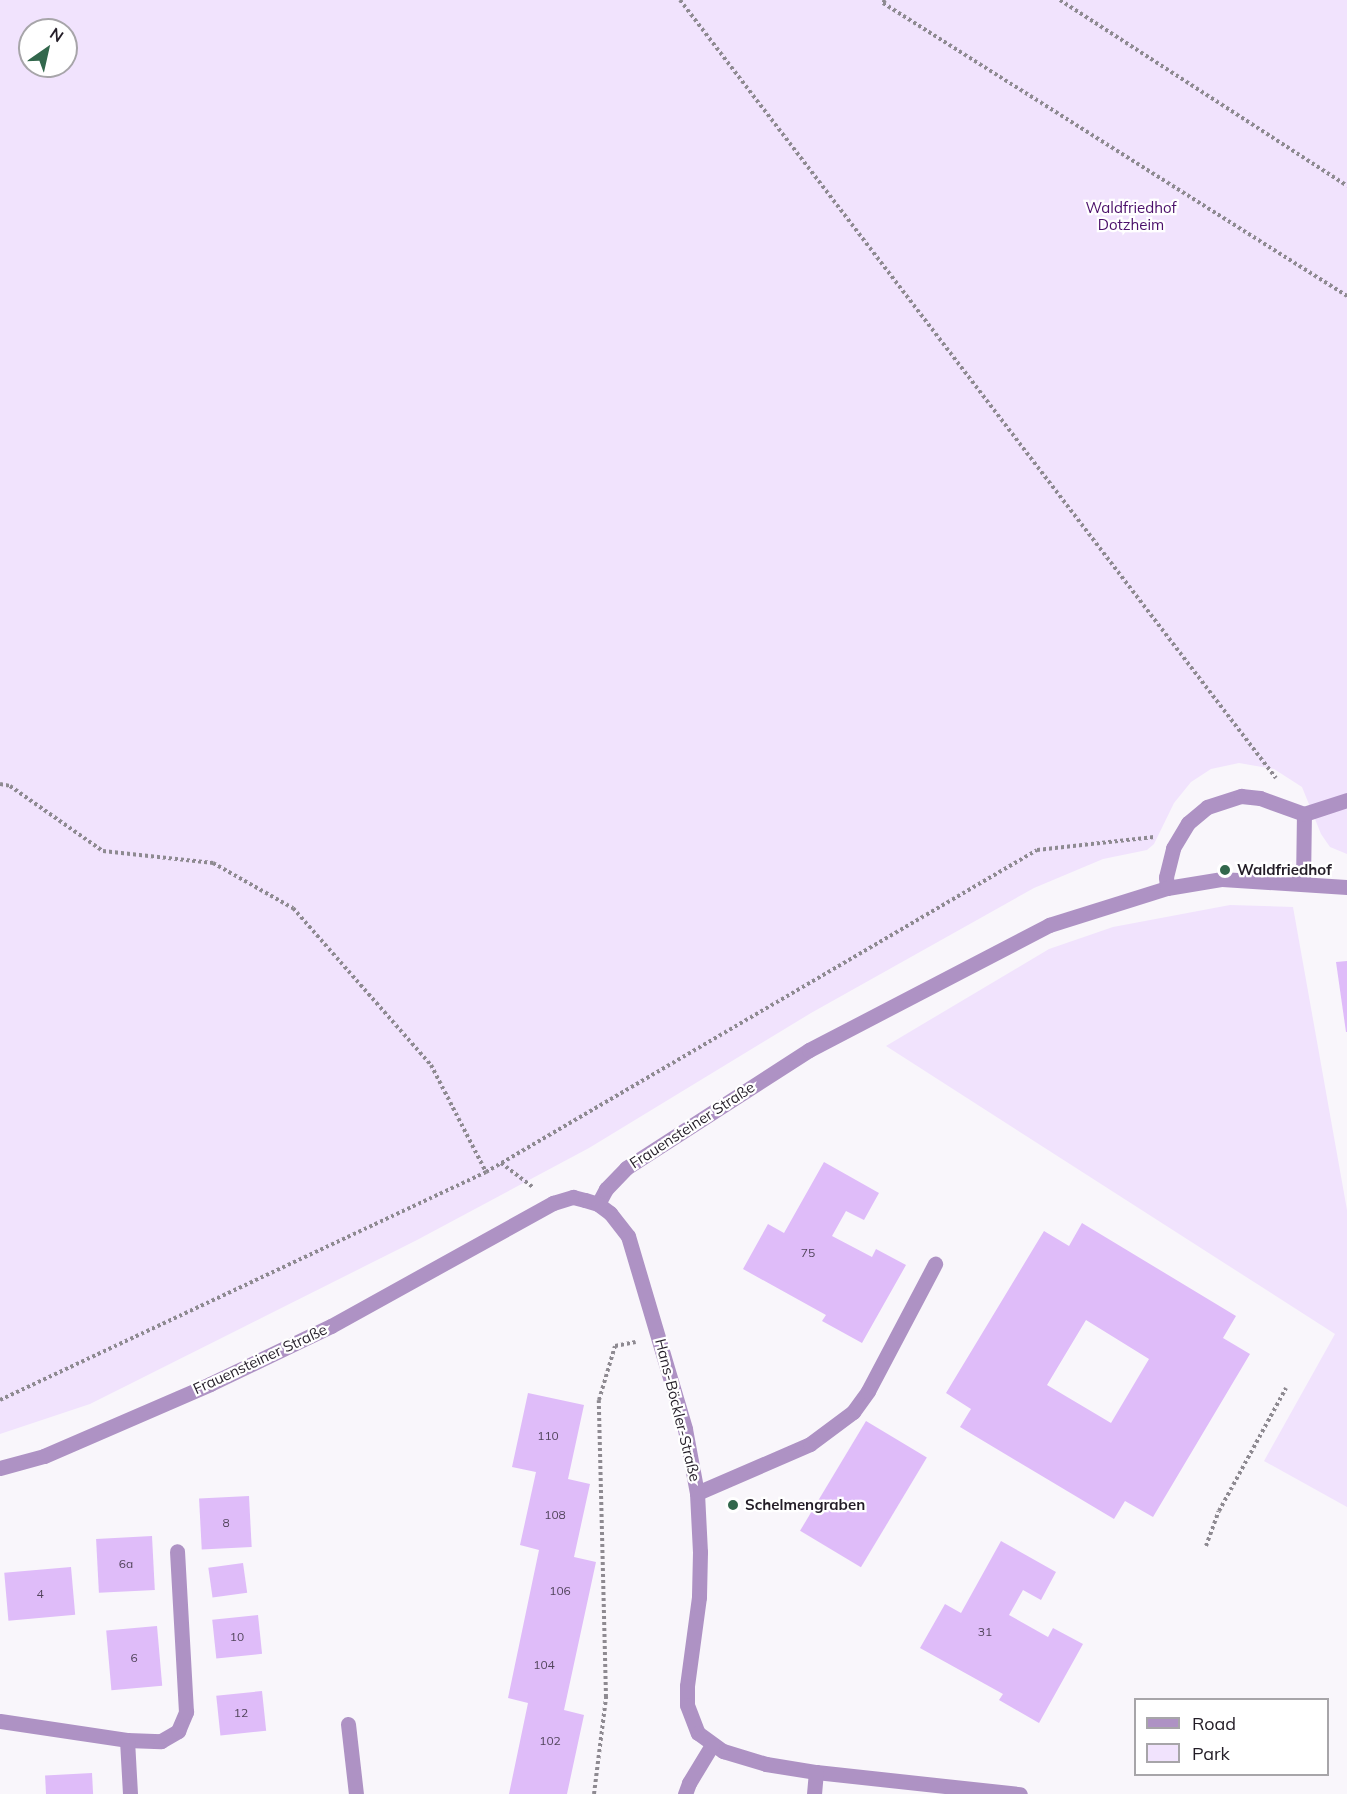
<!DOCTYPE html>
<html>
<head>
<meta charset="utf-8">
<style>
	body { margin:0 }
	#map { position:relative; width:1347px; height:1794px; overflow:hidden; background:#f9f6fb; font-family:Mulish,sans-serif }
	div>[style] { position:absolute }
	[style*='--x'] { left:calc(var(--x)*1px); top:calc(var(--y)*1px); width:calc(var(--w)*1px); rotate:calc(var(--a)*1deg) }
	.green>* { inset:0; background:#f1e3fd }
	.building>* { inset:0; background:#dfbcf9; transform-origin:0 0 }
	.path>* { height:4px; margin-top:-2px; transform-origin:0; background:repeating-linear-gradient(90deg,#8e8a91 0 3px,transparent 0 6px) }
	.minor>* { height:15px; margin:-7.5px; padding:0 7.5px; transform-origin:7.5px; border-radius:7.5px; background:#ae92c4 }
	.dots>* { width:16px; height:16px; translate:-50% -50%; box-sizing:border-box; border:3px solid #fff; border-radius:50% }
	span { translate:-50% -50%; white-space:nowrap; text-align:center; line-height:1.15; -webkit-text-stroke:4.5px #fff; paint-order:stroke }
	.number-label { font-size:12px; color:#52455c }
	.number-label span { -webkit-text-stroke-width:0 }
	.park-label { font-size:15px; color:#4b106a }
	.poi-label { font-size:15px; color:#231d27; font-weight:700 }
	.left { translate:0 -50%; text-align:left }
	.street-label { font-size:15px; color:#231d27 }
	.legend { position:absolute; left:1134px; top:1698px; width:195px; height:78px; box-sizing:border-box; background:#fff; border:2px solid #a7a5a9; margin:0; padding:8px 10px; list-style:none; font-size:18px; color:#231d27 }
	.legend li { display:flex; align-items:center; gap:12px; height:30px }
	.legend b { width:30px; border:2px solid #a7a5a9 }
	.north { position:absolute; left:18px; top:18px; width:60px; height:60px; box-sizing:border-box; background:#fff; border:2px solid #a7a5a9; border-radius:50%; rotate:34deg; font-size:16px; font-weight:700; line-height:24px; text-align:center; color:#231d27 }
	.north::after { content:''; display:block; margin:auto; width:21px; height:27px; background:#32674c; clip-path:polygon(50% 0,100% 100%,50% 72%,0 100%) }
</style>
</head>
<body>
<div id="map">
	<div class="green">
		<i style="clip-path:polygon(evenodd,0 0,1347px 0,1347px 854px,1330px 847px,1321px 834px,1302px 787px,1274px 769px,1239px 763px,1211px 769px,1191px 782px,1174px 803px,1154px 844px,1147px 850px,1103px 859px,1034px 888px,811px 1013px,589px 1148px,417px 1240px,90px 1404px,0 1434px,0 0,30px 30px,66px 30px,66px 66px,30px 66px,30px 30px)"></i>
		<i style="clip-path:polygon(1230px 905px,1293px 907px,1347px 1210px,1347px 1507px,1264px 1461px,1335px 1334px,886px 1046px,1049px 949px,1113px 927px)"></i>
	</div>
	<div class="building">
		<i style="clip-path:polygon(1347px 961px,1347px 1032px,1346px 1032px,1336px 962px)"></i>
		<i style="clip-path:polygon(824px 1162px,879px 1193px,864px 1220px,846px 1211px,832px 1236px,872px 1257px,876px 1249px,906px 1265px,862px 1343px,822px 1321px,826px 1315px,743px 1269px,768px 1224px,784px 1233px)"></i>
		<i style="clip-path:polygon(evenodd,1082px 1223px,1236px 1316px,1223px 1338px,1250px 1354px,1153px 1517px,1125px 1501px,1114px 1519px,960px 1427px,971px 1409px,946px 1393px,1044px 1231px,1069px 1246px,1082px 1223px,1086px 1320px,1149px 1359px,1111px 1423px,1047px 1385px,1086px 1320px)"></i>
		<i style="clip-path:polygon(528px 1393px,584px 1405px,568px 1479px,590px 1484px,574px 1557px,596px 1562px,564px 1710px,584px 1715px,567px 1794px,509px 1794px,528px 1703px,508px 1698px,539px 1550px,520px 1545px,536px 1472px,512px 1467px)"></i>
		<i style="left:866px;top:1421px;width:71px;height:128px;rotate:31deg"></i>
		<i style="left:249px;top:1496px;width:51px;height:50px;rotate:87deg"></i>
		<i style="left:152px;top:1536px;width:54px;height:56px;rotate:87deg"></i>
		<i style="clip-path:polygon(1001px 1541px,1056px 1572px,1041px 1600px,1023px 1590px,1009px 1615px,1048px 1637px,1053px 1628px,1083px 1644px,1039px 1723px,999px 1700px,1003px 1694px,920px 1648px,945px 1604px,961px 1613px)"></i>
		<i style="left:243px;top:1563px;width:30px;height:35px;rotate:82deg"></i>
		<i style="left:71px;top:1567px;width:48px;height:67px;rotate:85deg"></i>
		<i style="left:258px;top:1615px;width:39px;height:46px;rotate:84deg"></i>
		<i style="left:157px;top:1626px;width:60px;height:51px;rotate:85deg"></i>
		<i style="left:262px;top:1691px;width:40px;height:46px;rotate:84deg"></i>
		<i style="left:92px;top:1773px;width:21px;height:47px;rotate:87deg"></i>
	</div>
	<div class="path">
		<i style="--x:680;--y:0;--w:980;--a:52.55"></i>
		<i style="--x:885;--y:0;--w:4;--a:124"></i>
		<i style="--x:883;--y:3;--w:549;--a:32.27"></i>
		<i style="--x:1060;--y:0;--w:342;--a:32.9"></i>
		<i style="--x:0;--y:784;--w:10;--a:11"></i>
		<i style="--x:10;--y:786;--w:113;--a:35"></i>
		<i style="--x:103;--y:851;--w:111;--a:6.2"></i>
		<i style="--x:213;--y:863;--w:92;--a:29.4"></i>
		<i style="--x:293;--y:908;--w:209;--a:48.7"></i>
		<i style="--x:431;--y:1065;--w:120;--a:62.8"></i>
		<i style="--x:501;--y:1163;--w:41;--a:37.1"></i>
		<i style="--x:0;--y:1400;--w:537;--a:-25.13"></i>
		<i style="--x:486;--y:1172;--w:638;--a:-30.3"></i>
		<i style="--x:1037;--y:850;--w:118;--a:-6.3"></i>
		<i style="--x:1206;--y:1546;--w:37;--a:-70"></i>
		<i style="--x:1219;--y:1511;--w:140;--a:-61.4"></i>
		<i style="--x:594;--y:1794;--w:98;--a:-82.9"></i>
		<i style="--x:606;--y:1697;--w:297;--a:-91.4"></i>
		<i style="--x:599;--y:1400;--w:56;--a:-73.5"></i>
		<i style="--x:615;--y:1346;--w:21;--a:-11"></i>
	</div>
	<div class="minor">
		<i style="--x:1304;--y:814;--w:45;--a:-18"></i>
		<i style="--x:1303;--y:883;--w:69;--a:-89.2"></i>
		<i style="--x:1167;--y:888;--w:11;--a:-95"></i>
		<i style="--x:1166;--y:877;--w:30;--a:-76"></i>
		<i style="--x:1173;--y:848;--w:29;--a:-59"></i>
		<i style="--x:1188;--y:823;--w:25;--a:-40"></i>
		<i style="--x:1207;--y:807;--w:36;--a:-18"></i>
		<i style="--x:1241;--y:796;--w:19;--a:6"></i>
		<i style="--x:1260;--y:798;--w:47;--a:20"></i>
		<i style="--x:598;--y:1204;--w:17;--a:-62"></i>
		<i style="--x:606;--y:1189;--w:29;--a:-46"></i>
		<i style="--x:626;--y:1168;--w:218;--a:-32.8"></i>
		<i style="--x:809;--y:1050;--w:271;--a:-27.5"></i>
		<i style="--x:1049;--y:925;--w:124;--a:-17.4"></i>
		<i style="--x:1167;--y:888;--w:56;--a:-9.3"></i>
		<i style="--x:1222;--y:879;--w:125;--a:3.7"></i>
		<i style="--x:0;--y:1468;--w:46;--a:-15.3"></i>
		<i style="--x:44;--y:1456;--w:181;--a:-23.4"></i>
		<i style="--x:210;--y:1384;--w:134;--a:-25.6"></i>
		<i style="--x:331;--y:1326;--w:254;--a:-29"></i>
		<i style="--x:553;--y:1203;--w:21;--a:-17"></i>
		<i style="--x:573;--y:1197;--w:12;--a:14"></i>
		<i style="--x:585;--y:1200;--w:14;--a:17"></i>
		<i style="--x:598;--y:1204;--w:15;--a:37"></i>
		<i style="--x:610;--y:1213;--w:29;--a:52"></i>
		<i style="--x:628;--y:1236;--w:201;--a:73.5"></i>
		<i style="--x:685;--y:1429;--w:65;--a:79.4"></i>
		<i style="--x:697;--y:1493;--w:59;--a:87.1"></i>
		<i style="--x:700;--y:1552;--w:45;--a:91.3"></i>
		<i style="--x:699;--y:1597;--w:90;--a:97.7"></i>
		<i style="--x:687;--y:1686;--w:19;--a:90"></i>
		<i style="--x:687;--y:1705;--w:30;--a:69"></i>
		<i style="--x:698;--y:1733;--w:31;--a:36"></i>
		<i style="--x:723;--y:1751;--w:45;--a:16.8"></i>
		<i style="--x:766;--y:1764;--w:51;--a:9.1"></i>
		<i style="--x:816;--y:1772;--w:205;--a:6.2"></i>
		<i style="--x:697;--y:1493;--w:123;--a:-23.4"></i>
		<i style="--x:810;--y:1444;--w:54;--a:-36.7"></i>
		<i style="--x:853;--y:1412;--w:26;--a:-54"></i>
		<i style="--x:868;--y:1391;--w:144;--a:-62.2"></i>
		<i style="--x:0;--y:1721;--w:128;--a:8.5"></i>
		<i style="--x:127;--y:1740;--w:34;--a:2"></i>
		<i style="--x:161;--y:1741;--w:20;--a:-30"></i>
		<i style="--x:178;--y:1731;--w:21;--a:-67"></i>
		<i style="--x:186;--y:1712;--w:161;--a:-93.2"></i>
		<i style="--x:348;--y:1724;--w:70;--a:83.5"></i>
		<i style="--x:127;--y:1740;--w:54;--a:86.8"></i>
		<i style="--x:685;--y:1794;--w:12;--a:-70"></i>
		<i style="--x:689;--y:1783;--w:44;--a:-58.8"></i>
		<i style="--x:814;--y:1794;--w:22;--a:-85"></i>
	</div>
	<div class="dots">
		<i style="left:1225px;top:870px;background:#32674c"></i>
		<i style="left:733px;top:1505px;background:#32674c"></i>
	</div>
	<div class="number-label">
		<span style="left:808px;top:1253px">75</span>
		<span style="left:548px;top:1436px">110</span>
		<span style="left:555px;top:1515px">108</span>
		<span style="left:226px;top:1523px">8</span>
		<span style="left:126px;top:1564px">6a</span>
		<span style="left:560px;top:1591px">106</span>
		<span style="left:40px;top:1594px">4</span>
		<span style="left:985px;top:1632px">31</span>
		<span style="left:237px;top:1637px">10</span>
		<span style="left:134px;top:1658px">6</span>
		<span style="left:544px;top:1665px">104</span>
		<span style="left:241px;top:1713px">12</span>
		<span style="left:550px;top:1741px">102</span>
	</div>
	<div class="park-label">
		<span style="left:1131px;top:216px">Waldfriedhof<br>Dotzheim</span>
	</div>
	<div class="poi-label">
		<span class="left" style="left:1237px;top:870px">Waldfriedhof</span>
		<span class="left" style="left:745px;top:1505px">Schelmengraben</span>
	</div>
	<div class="street-label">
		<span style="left:692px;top:1125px;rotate:-33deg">Frauensteiner Straße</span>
		<span style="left:260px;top:1359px;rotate:-25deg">Frauensteiner Straße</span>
		<span style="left:678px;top:1410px;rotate:76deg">Hans-Böckler-Straße</span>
	</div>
	<ul class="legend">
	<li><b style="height:8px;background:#ae92c4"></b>Road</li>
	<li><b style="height:16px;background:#f1e3fd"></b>Park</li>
	</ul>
	<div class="north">N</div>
</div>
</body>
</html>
